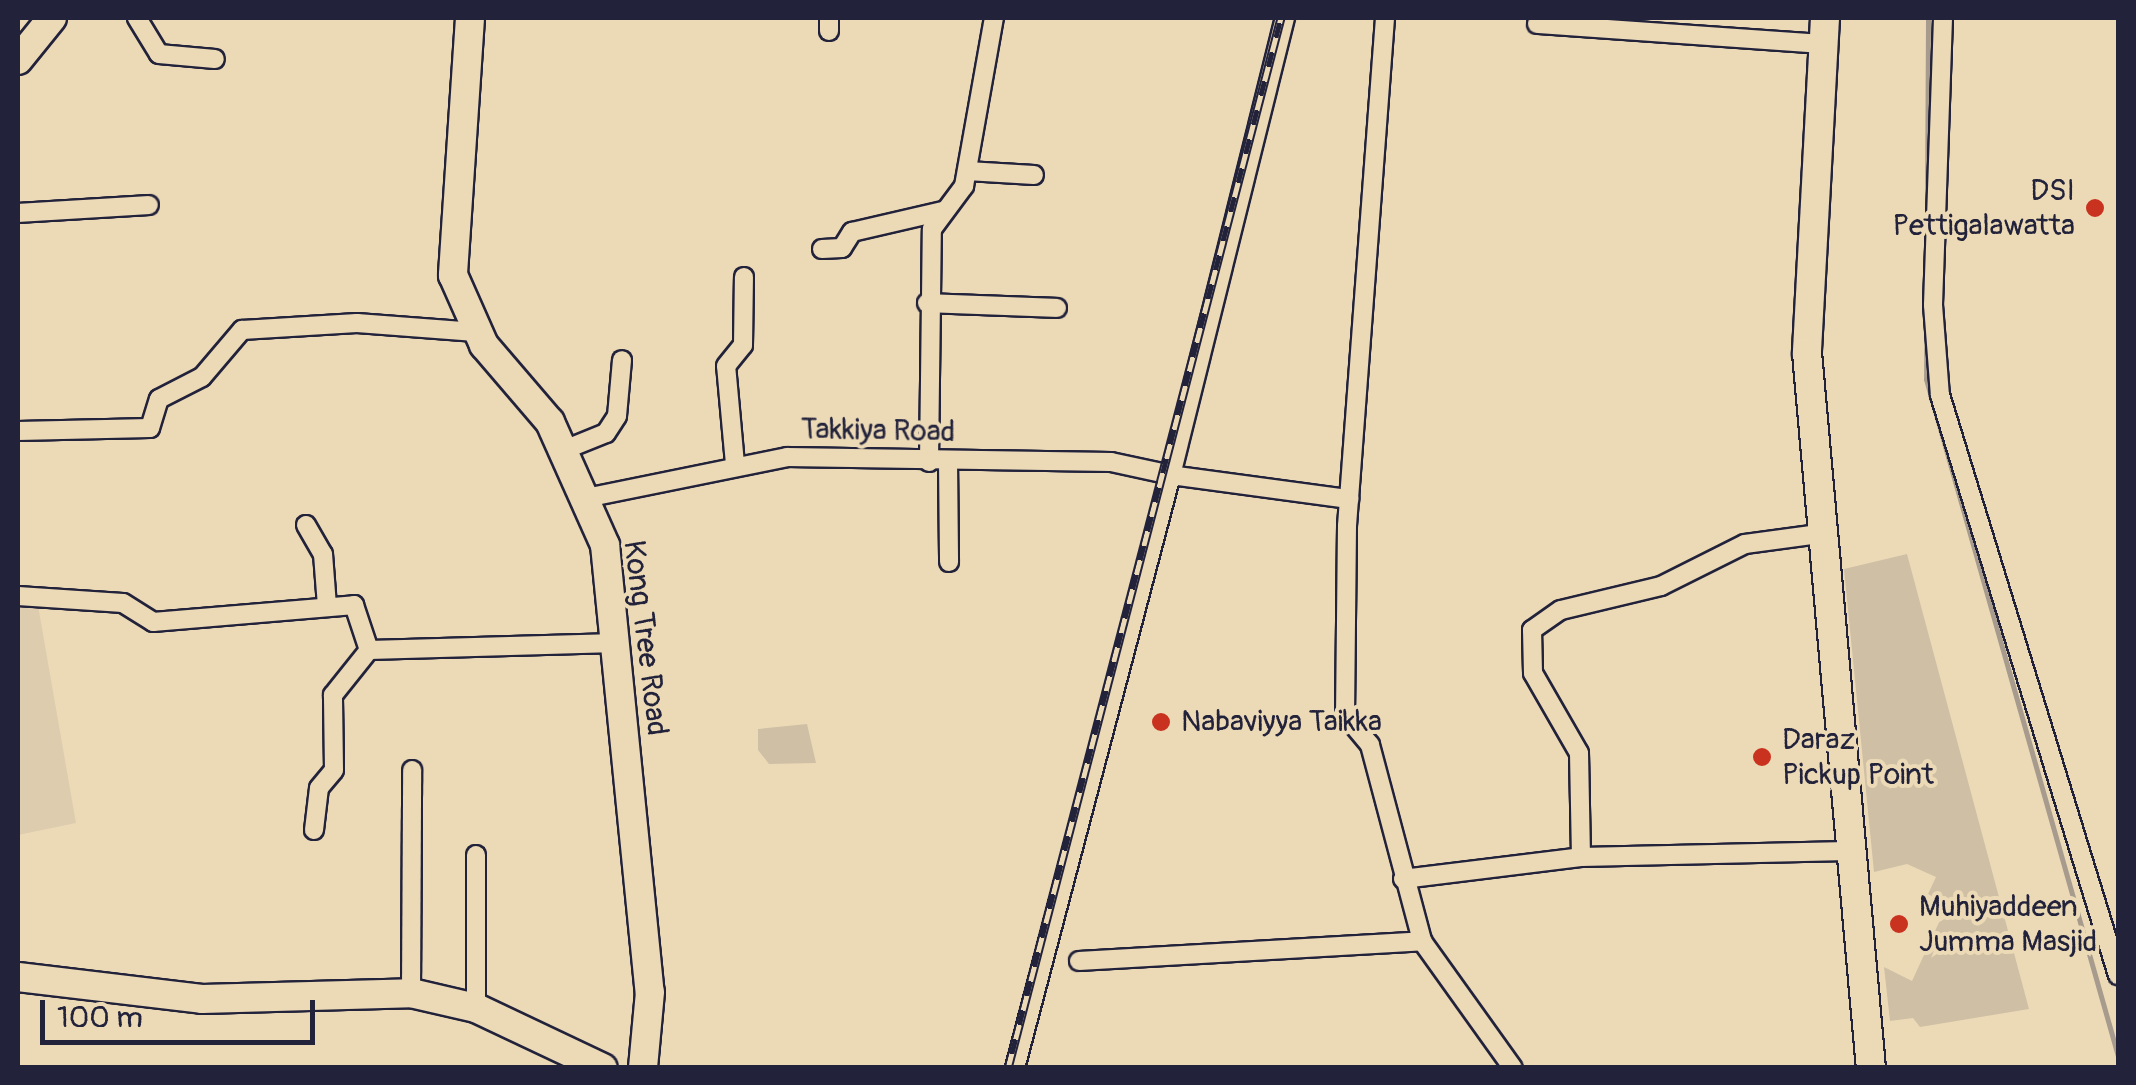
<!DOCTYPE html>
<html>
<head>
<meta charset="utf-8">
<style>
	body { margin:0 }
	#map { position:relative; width:2136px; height:1085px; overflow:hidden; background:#ecdab7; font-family:Pangolin,sans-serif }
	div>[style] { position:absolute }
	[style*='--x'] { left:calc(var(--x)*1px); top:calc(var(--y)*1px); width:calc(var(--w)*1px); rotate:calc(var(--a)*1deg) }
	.built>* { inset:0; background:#ddccae }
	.green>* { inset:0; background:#cfbfa5 }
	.stream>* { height:5px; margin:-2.5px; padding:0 2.5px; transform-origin:2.5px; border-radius:2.5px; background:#a79b8d }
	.roads { filter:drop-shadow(2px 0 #22223b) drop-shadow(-2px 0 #22223b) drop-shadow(0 2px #22223b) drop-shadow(0 -2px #22223b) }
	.minor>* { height:18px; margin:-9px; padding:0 9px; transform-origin:9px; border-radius:9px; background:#ecdab7 }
	.primary>* { height:28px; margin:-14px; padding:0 14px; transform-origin:14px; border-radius:14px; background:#ecdab7 }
	.rail>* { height:9px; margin-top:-4.5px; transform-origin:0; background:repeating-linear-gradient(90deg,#ecdab7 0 15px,#22223b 0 30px); box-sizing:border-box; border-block:2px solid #22223b }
	.dots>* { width:28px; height:28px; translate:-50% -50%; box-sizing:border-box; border:5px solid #ecdab7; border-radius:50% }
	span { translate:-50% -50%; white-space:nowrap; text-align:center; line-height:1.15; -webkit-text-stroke:8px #ecdab7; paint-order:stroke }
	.poi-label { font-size:30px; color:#22223b }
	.right { translate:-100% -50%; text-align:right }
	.left { translate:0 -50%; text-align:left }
	.street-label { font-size:30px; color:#22223b }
	.frame { position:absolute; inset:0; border:20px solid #22223b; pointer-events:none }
	.scale { position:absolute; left:40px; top:1000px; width:275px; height:45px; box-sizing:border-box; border:5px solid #22223b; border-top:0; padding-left:12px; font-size:30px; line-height:35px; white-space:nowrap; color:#22223b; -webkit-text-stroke:8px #ecdab7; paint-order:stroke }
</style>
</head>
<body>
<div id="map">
	<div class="built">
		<i style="clip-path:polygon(36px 594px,76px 823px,18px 835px,18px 598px)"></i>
	</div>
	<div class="green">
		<i style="clip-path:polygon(1907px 554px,2029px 1009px,1920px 1027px,1913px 1018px,1890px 1021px,1884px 967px,1912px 981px,1947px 905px,1928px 894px,1936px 877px,1907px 864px,1874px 872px,1844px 569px)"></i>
		<i style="clip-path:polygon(807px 724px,816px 763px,769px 764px,758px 750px,758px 729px)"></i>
	</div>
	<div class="stream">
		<i style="--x:1928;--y:18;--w:361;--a:90.3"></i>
		<i style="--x:1926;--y:379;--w:704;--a:74.17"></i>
	</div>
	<div class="roads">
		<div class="minor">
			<i style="--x:137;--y:18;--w:42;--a:58.6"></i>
			<i style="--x:159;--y:54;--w:56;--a:5.1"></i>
			<i style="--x:1385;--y:18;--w:509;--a:94.28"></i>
			<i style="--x:1347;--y:526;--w:189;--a:90.6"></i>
			<i style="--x:1345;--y:715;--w:39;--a:50"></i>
			<i style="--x:1370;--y:745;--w:203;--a:75.1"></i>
			<i style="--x:1422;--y:941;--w:156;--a:54.4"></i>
			<i style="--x:1943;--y:18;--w:287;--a:92"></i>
			<i style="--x:1933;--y:305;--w:90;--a:85.6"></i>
			<i style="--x:1940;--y:395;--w:607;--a:72.94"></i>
			<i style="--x:1537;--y:24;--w:288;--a:4"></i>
			<i style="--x:829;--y:31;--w:13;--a:-90"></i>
			<i style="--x:967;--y:171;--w:67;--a:3.4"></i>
			<i style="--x:18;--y:213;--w:131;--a:-3.5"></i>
			<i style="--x:822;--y:249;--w:20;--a:-3"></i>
			<i style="--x:842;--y:248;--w:19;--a:-58"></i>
			<i style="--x:852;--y:232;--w:93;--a:-13"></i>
			<i style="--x:927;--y:303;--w:130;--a:2.2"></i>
			<i style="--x:18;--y:431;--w:132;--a:-1.3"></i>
			<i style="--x:150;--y:428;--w:30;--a:-73"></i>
			<i style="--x:159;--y:399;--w:48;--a:-27.1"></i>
			<i style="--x:202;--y:377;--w:62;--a:-49.6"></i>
			<i style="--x:242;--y:330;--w:115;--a:-3.5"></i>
			<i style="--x:357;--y:323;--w:119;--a:4.3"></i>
			<i style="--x:564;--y:450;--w:45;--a:-22"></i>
			<i style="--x:606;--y:433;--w:20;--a:-57"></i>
			<i style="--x:617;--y:416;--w:56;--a:-84.9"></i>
			<i style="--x:948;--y:461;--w:101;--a:89.4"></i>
			<i style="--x:929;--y:462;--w:233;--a:-89.3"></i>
			<i style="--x:932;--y:229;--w:54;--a:-53.3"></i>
			<i style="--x:964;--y:186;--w:171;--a:-79.9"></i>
			<i style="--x:735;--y:464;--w:98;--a:-95.2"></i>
			<i style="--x:726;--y:366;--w:27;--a:-51"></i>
			<i style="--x:743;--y:345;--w:68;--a:-89.2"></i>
			<i style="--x:586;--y:498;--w:205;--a:-11.5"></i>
			<i style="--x:787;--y:457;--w:324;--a:0.9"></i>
			<i style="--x:1111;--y:462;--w:61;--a:12.2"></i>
			<i style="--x:1171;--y:475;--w:471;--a:-76"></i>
			<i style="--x:306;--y:525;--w:34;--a:60"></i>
			<i style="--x:323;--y:554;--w:52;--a:85.6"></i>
			<i style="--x:18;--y:596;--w:105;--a:3.8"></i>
			<i style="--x:123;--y:603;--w:36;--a:32"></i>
			<i style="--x:153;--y:622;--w:202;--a:-4.8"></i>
			<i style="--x:354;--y:605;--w:47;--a:71.6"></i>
			<i style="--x:314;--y:830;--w:42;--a:-83.2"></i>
			<i style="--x:319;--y:788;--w:23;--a:-50"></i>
			<i style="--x:334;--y:770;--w:75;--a:-90.8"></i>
			<i style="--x:333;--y:695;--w:58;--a:-51.3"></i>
			<i style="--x:369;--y:650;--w:247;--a:-1.6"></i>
			<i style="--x:1581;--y:857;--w:104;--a:-91.1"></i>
			<i style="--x:1579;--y:753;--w:92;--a:-119.9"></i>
			<i style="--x:1533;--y:673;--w:43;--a:-91.3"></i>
			<i style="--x:1532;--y:630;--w:35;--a:-35"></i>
			<i style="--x:1561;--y:610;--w:103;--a:-13.5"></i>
			<i style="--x:1661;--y:586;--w:94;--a:-26.6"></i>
			<i style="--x:1745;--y:544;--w:82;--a:-7.7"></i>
			<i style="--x:1403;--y:879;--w:179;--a:-7"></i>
			<i style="--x:1581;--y:857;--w:267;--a:-1.3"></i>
			<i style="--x:1079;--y:961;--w:344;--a:-3.3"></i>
			<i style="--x:411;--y:993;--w:223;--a:-89.7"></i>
			<i style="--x:476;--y:1008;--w:153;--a:-90"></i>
			<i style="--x:1015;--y:1068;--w:613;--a:-75.26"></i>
			<i style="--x:1171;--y:475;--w:180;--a:7.7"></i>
		</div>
		<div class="primary">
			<i style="--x:470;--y:18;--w:258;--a:93.8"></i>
			<i style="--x:453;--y:275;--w:77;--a:66.1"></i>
			<i style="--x:484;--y:345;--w:101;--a:49.4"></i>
			<i style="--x:550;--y:422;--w:135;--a:65.9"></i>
			<i style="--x:605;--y:545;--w:449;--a:84.3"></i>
			<i style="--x:650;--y:992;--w:76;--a:95.3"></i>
			<i style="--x:1825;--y:18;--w:335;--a:93.1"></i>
			<i style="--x:1807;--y:353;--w:718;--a:84.89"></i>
			<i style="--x:18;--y:60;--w:54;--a:-51"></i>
			<i style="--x:18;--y:977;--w:185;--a:6.8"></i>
			<i style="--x:202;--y:999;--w:209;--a:-1.6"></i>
			<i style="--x:411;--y:993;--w:67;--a:13"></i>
			<i style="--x:476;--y:1008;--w:140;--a:25.3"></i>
		</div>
	</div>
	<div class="rail">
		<i style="--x:1008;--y:1068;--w:1085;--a:-75.43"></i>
	</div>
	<div class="dots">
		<i style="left:2095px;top:208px;background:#c8321e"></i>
		<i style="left:1161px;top:722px;background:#c8321e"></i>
		<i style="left:1762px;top:757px;background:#c8321e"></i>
		<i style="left:1899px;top:924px;background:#c8321e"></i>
	</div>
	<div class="poi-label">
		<span class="right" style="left:2075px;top:208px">DSI<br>Pettigalawatta</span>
		<span class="left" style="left:1181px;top:722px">Nabaviyya Taikka</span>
		<span class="left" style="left:1782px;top:757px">Daraz<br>Pickup Point</span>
		<span class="left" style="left:1919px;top:924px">Muhiyaddeen<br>Jumma Masjid</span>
	</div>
	<div class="street-label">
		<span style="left:878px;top:431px;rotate:1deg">Takkiya Road</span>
		<span style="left:645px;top:638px;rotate:83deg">Kong Tree Road</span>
	</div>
	<div class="frame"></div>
	<div class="scale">100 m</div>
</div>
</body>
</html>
